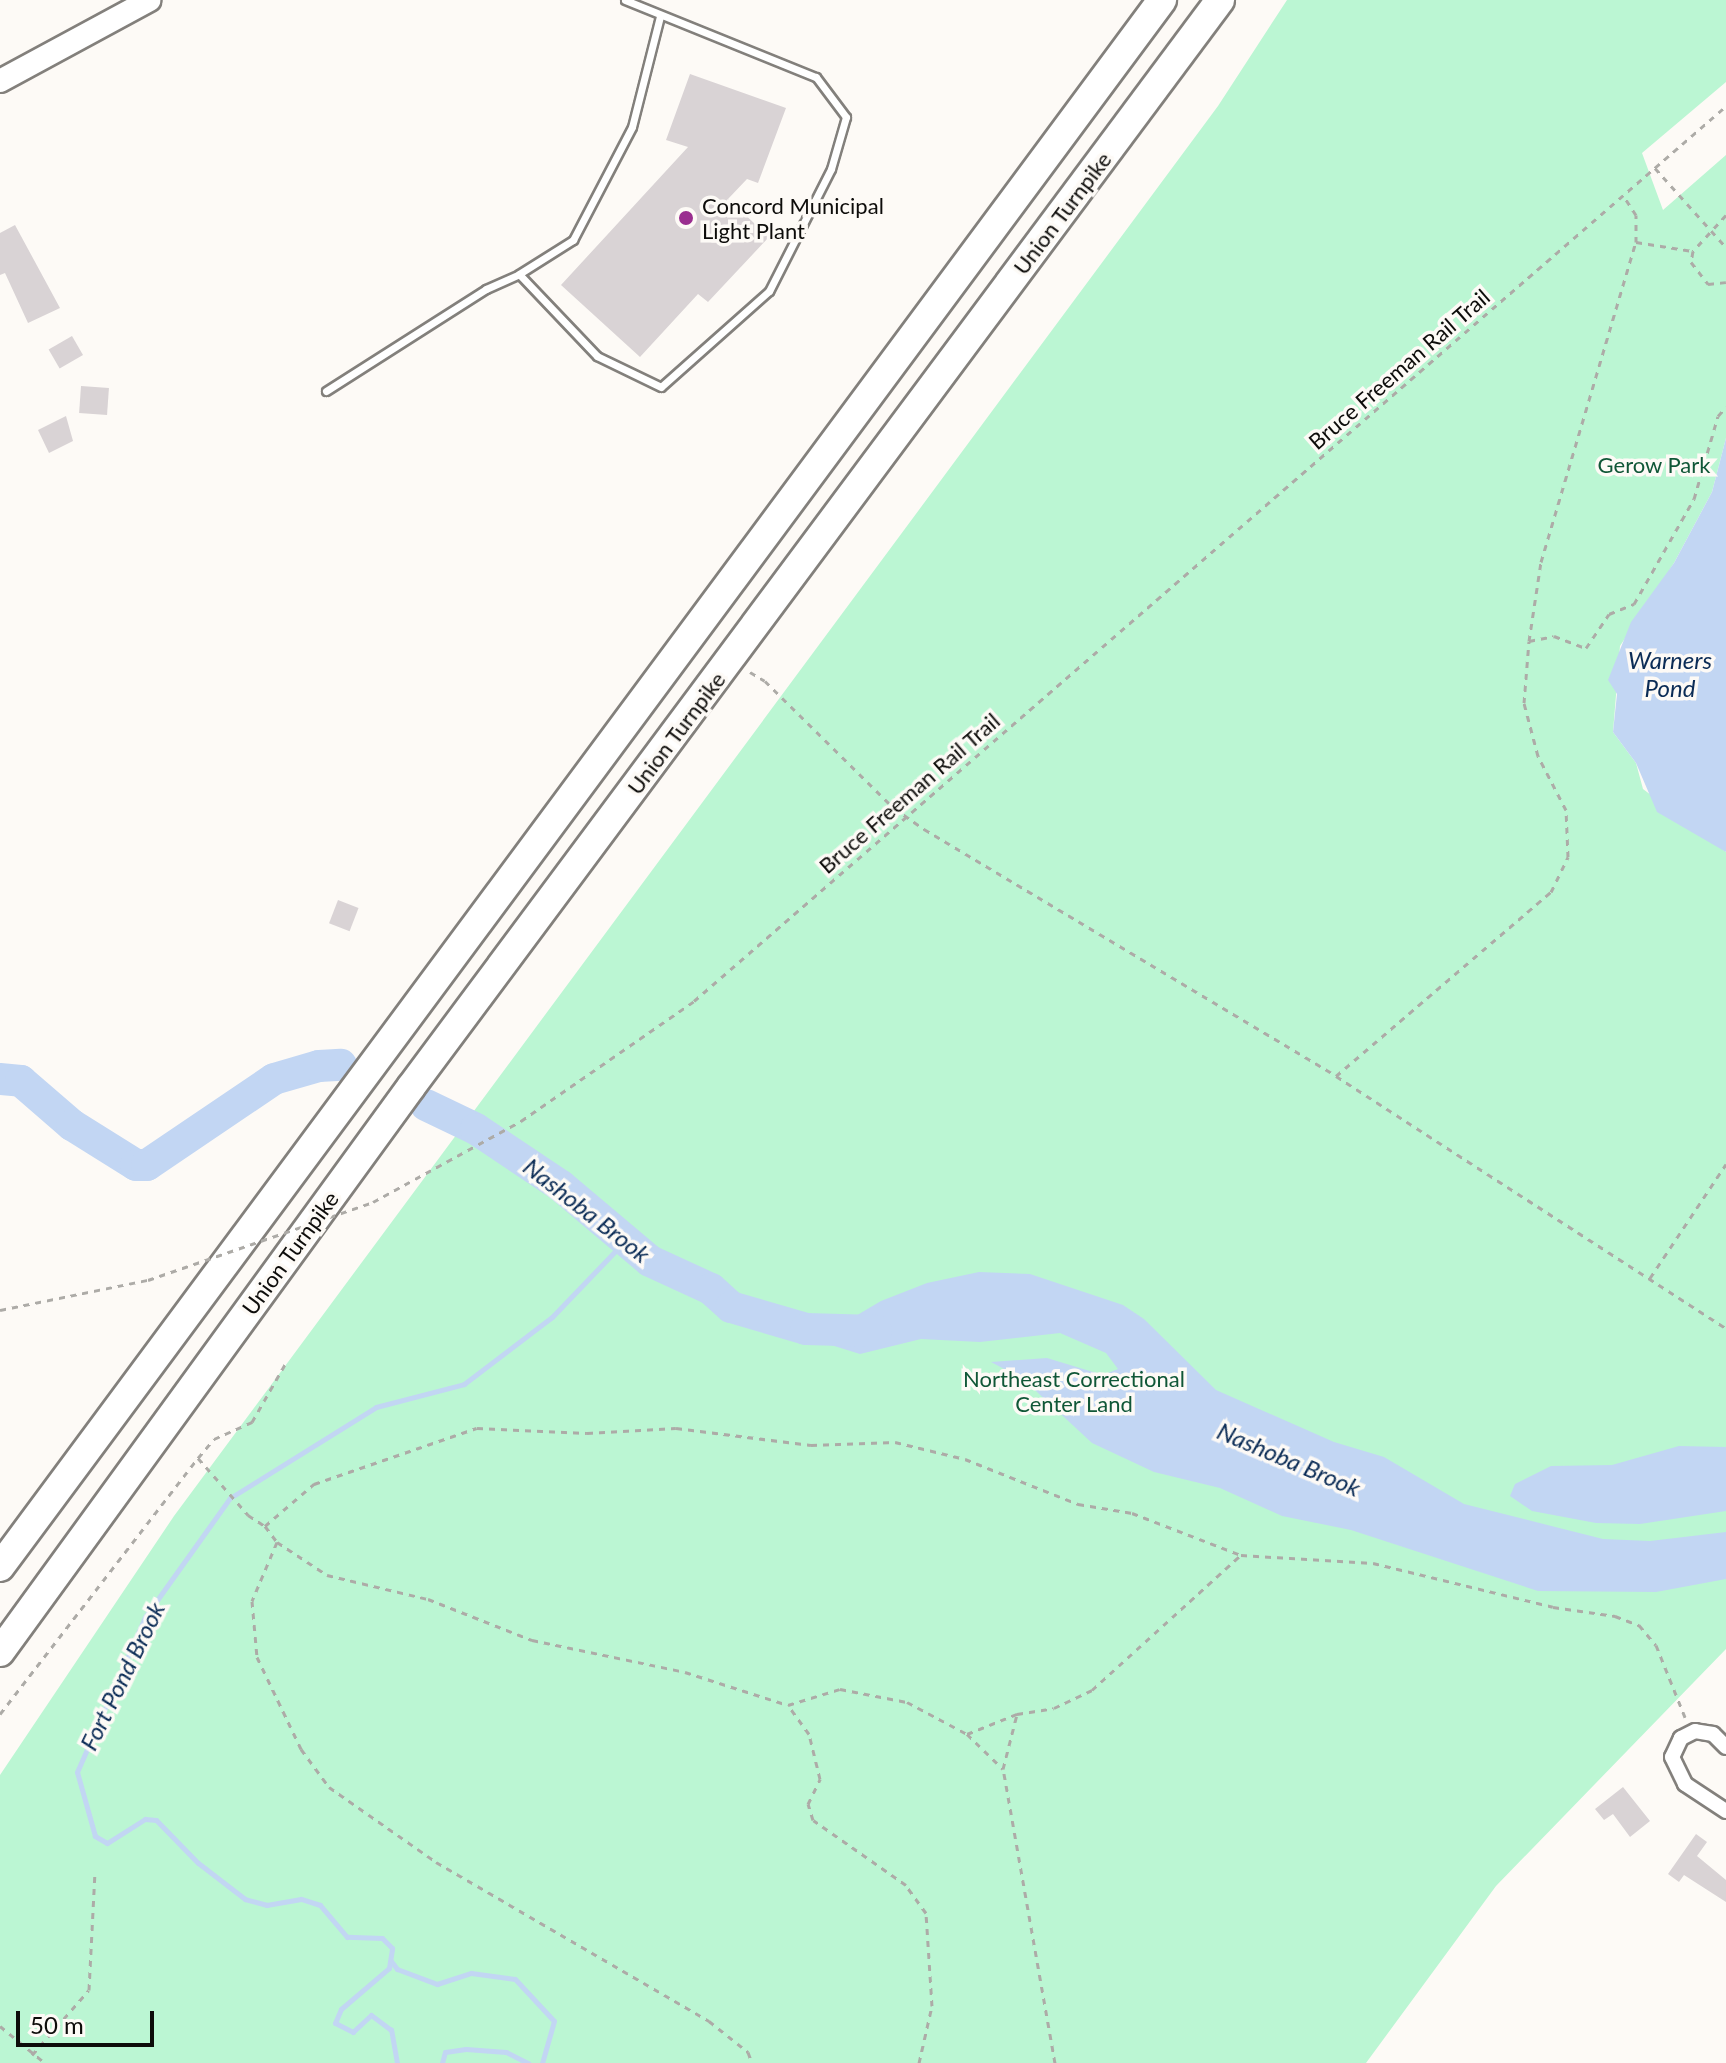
<!DOCTYPE html>
<html>
<head>
<meta charset="utf-8">
<style>
	body { margin:0 }
	#map { position:relative; width:1726px; height:2063px; overflow:hidden; background:#fdfaf6; font-family:Lato,sans-serif }
	div>[style] { position:absolute }
	[style*='--x'] { left:calc(var(--x)*1px); top:calc(var(--y)*1px); width:calc(var(--w)*1px); rotate:calc(var(--a)*1deg) }
	.green>* { inset:0; background:#bbf6d3 }
	.water>* { inset:0; background:#c2d6f3 }
	.stream>* { height:5px; margin:-2.5px; padding:0 2.5px; transform-origin:2.5px; border-radius:2.5px; background:#c2d6f3 }
	.river>* { height:32px; margin:-16px; padding:0 16px; transform-origin:16px; border-radius:16px; background:#c2d6f3 }
	.building>* { inset:0; background:#d9d3d5; transform-origin:0 0 }
	.path>* { height:3px; margin-top:-1.5px; transform-origin:0; background:repeating-linear-gradient(90deg,#adaba7 0 6px,transparent 0 12px) }
	.roads { filter:drop-shadow(2px 0 #83807c) drop-shadow(-2px 0 #83807c) drop-shadow(0 2px #83807c) drop-shadow(0 -2px #83807c) }
	.lane>* { height:7px; margin:-3.5px; padding:0 3.5px; transform-origin:3.5px; border-radius:3.5px; background:#fff }
	.street>* { height:14px; margin:-7px; padding:0 7px; transform-origin:7px; border-radius:7px; background:#fff }
	.secondary>* { height:22px; margin:-11px; padding:0 11px; transform-origin:11px; border-radius:11px; background:#fff }
	.highway>* { height:28px; margin:-14px; padding:0 14px; transform-origin:14px; border-radius:14px; background:#fff }
	.path-bridge>* { height:3px; margin-top:-1.5px; transform-origin:0; background:repeating-linear-gradient(90deg,#adaba7 0 6px,transparent 0 12px) }
	.dots>* { width:22px; height:22px; translate:-50% -50%; box-sizing:border-box; border:4px solid #fdfaf6; border-radius:50% }
	span { translate:-50% -50%; white-space:nowrap; text-align:center; line-height:1.15; -webkit-text-stroke:7px #fdfaf6; paint-order:stroke }
	.poi-label { font-size:22px; color:#0d0c0a }
	.left { translate:0 -50%; text-align:left }
	.street-label { font-size:22px; color:#0d0c0a }
	.park-label { font-size:22px; color:#105737 }
	.water-label { font-size:24px; color:#0b2c56; font-style:italic }
	.scale { position:absolute; left:16px; top:2011px; width:138px; height:36px; box-sizing:border-box; border:4px solid #0d0c0a; border-top:0; padding-left:10px; font-size:24px; line-height:28px; white-space:nowrap; color:#0d0c0a; -webkit-text-stroke:6px #fdfaf6; paint-order:stroke }
</style>
</head>
<body>
<div id="map">
	<div class="green">
		<i style="clip-path:polygon(1287px 0,1726px 0,1726px 82px,1642px 153px,1663px 210px,1726px 155px,1726px 438px,1712px 492px,1674px 563px,1620px 646px,1613px 732px,1636px 763px,1643px 789px,1726px 852px,1726px 1649px,1496px 1886px,1366px 2063px,0 2063px,0 1775px,174px 1516px,1218px 106px)"></i>
	</div>
	<div class="water">
		<i style="clip-path:polygon(1726px 438px,1726px 852px,1657px 812px,1636px 763px,1613px 732px,1617px 694px,1608px 680px,1631px 622px,1674px 563px,1712px 492px)"></i>
		<i style="clip-path:polygon(979px 1272px,1030px 1274px,1123px 1305px,1144px 1319px,1216px 1390px,1334px 1442px,1384px 1457px,1464px 1504px,1603px 1539px,1650px 1541px,1726px 1532px,1726px 1579px,1656px 1592px,1538px 1591px,1351px 1530px,1282px 1516px,1220px 1488px,1154px 1472px,1092px 1443px,1023px 1379px,991px 1362px,1047px 1358px,1103px 1375px,1118px 1369px,1106px 1353px,1060px 1333px,980px 1342px,921px 1339px,860px 1354px,815px 1340px,881px 1301px,927px 1283px)"></i>
		<i style="clip-path:polygon(1679px 1446px,1726px 1447px,1726px 1511px,1640px 1524px,1596px 1523px,1532px 1511px,1510px 1496px,1515px 1484px,1551px 1466px,1612px 1465px)"></i>
	</div>
	<div class="stream">
		<i style="--x:391;--y:1961;--w:10;--a:53"></i>
		<i style="--x:397;--y:1969;--w:43;--a:20.6"></i>
		<i style="--x:437;--y:1984;--w:36;--a:-18"></i>
		<i style="--x:471;--y:1973;--w:44;--a:7.8"></i>
		<i style="--x:515;--y:1979;--w:57;--a:47.1"></i>
		<i style="--x:554;--y:2021;--w:44;--a:105.9"></i>
		<i style="--x:397;--y:2063;--w:34;--a:-100"></i>
		<i style="--x:391;--y:2030;--w:25;--a:-143"></i>
		<i style="--x:371;--y:2015;--w:25;--a:137"></i>
		<i style="--x:353;--y:2032;--w:20;--a:-153"></i>
		<i style="--x:335;--y:2023;--w:15;--a:-67"></i>
		<i style="--x:341;--y:2009;--w:63;--a:-40.5"></i>
		<i style="--x:389;--y:1968;--w:20;--a:-81"></i>
		<i style="--x:392;--y:1948;--w:14;--a:-135"></i>
		<i style="--x:382;--y:1938;--w:35;--a:-178"></i>
		<i style="--x:347;--y:1937;--w:42;--a:-130.2"></i>
		<i style="--x:320;--y:1905;--w:20;--a:-162"></i>
		<i style="--x:301;--y:1899;--w:35;--a:170"></i>
		<i style="--x:267;--y:1905;--w:23;--a:-165"></i>
		<i style="--x:245;--y:1899;--w:59;--a:-142.5"></i>
		<i style="--x:198;--y:1863;--w:60;--a:-134.3"></i>
		<i style="--x:156;--y:1820;--w:11;--a:-175"></i>
		<i style="--x:145;--y:1819;--w:45;--a:147.7"></i>
		<i style="--x:107;--y:1843;--w:14;--a:-150"></i>
		<i style="--x:95;--y:1836;--w:66;--a:-105.7"></i>
		<i style="--x:77;--y:1772;--w:169;--a:-66.3"></i>
		<i style="--x:145;--y:1617;--w:146;--a:-54.5"></i>
		<i style="--x:230;--y:1498;--w:172;--a:-31.9"></i>
		<i style="--x:376;--y:1407;--w:91;--a:-14.6"></i>
		<i style="--x:464;--y:1384;--w:111;--a:-37.3"></i>
		<i style="--x:552;--y:1317;--w:105;--a:-46.2"></i>
		<i style="--x:442;--y:2063;--w:11;--a:-75"></i>
		<i style="--x:445;--y:2052;--w:21;--a:-8"></i>
		<i style="--x:466;--y:2049;--w:40;--a:4.3"></i>
		<i style="--x:506;--y:2052;--w:25;--a:27"></i>
	</div>
	<div class="river">
		<i style="--x:0;--y:1079;--w:21;--a:5"></i>
		<i style="--x:21;--y:1081;--w:67;--a:40.8"></i>
		<i style="--x:72;--y:1125;--w:75;--a:32"></i>
		<i style="--x:136;--y:1165;--w:11;--a:0"></i>
		<i style="--x:147;--y:1165;--w:153;--a:-34.1"></i>
		<i style="--x:274;--y:1079;--w:47;--a:-16.1"></i>
		<i style="--x:319;--y:1066;--w:22;--a:-3"></i>
		<i style="--x:426;--y:1105;--w:55;--a:25.6"></i>
		<i style="--x:476;--y:1129;--w:102;--a:33.8"></i>
		<i style="--x:561;--y:1186;--w:116;--a:40.1"></i>
		<i style="--x:650;--y:1261;--w:67;--a:24.7"></i>
		<i style="--x:711;--y:1289;--w:27;--a:42"></i>
		<i style="--x:731;--y:1307;--w:78;--a:16.3"></i>
		<i style="--x:806;--y:1329;--w:70;--a:1.6"></i>
	</div>
	<div class="building">
		<i style="clip-path:polygon(690px 74px,786px 108px,758px 183px,747px 179px,728px 199px,769px 237px,708px 302px,698px 294px,640px 357px,561px 285px,688px 147px,666px 140px)"></i>
		<i style="clip-path:polygon(15px 225px,60px 308px,28px 323px,5px 273px,0 275px,0 233px)"></i>
		<i style="left:72px;top:336px;width:22px;height:27px;rotate:60deg"></i>
		<i style="left:81px;top:386px;width:28px;height:27px;rotate:4deg"></i>
		<i style="clip-path:polygon(66px 416px,73px 441px,49px 453px,38px 430px)"></i>
		<i style="left:338px;top:900px;width:22px;height:25px;rotate:21deg"></i>
		<i style="clip-path:polygon(1623px 1787px,1650px 1821px,1630px 1837px,1613px 1814px,1604px 1820px,1595px 1809px)"></i>
		<i style="clip-path:polygon(1696px 1834px,1707px 1842px,1697px 1856px,1726px 1880px,1726px 1902px,1684px 1875px,1679px 1882px,1668px 1874px)"></i>
	</div>
	<div class="path">
		<i style="--x:1655;--y:168;--w:106;--a:48.1"></i>
		<i style="--x:1726;--y:215;--w:49;--a:132.5"></i>
		<i style="--x:1693;--y:251;--w:11;--a:100"></i>
		<i style="--x:1691;--y:262;--w:28;--a:52"></i>
		<i style="--x:1708;--y:284;--w:18;--a:-6"></i>
		<i style="--x:1636;--y:242;--w:57;--a:9.1"></i>
		<i style="--x:1529;--y:641;--w:25;--a:-11"></i>
		<i style="--x:1554;--y:636;--w:34;--a:21"></i>
		<i style="--x:1586;--y:648;--w:41;--a:-55.9"></i>
		<i style="--x:1609;--y:614;--w:27;--a:-22"></i>
		<i style="--x:1634;--y:604;--w:121;--a:-60.3"></i>
		<i style="--x:1694;--y:499;--w:86;--a:-73.9"></i>
		<i style="--x:1718;--y:416;--w:12;--a:-48"></i>
		<i style="--x:750;--y:672;--w:17;--a:31"></i>
		<i style="--x:765;--y:681;--w:181;--a:44.6"></i>
		<i style="--x:894;--y:808;--w:37;--a:35"></i>
		<i style="--x:924;--y:829;--w:480;--a:30.9"></i>
		<i style="--x:1336;--y:1076;--w:464;--a:32.9"></i>
		<i style="--x:1336;--y:1076;--w:283;--a:-40.6"></i>
		<i style="--x:1551;--y:892;--w:39;--a:-64"></i>
		<i style="--x:1568;--y:857;--w:47;--a:-92.4"></i>
		<i style="--x:1566;--y:810;--w:61;--a:-117.4"></i>
		<i style="--x:1538;--y:756;--w:55;--a:-104.8"></i>
		<i style="--x:1524;--y:703;--w:62;--a:-85.4"></i>
		<i style="--x:1529;--y:641;--w:80;--a:-81.4"></i>
		<i style="--x:1541;--y:562;--w:334;--a:-73.5"></i>
		<i style="--x:1636;--y:242;--w:27;--a:-90"></i>
		<i style="--x:1636;--y:215;--w:24;--a:-123"></i>
		<i style="--x:373;--y:1202;--w:169;--a:-28.7"></i>
		<i style="--x:521;--y:1121;--w:211;--a:-34.7"></i>
		<i style="--x:694;--y:1001;--w:1366;--a:-40.93"></i>
		<i style="--x:1650;--y:1278;--w:137;--a:-56.3"></i>
		<i style="--x:0;--y:1310;--w:151;--a:-11.5"></i>
		<i style="--x:198;--y:1458;--w:76;--a:48.7"></i>
		<i style="--x:248;--y:1515;--w:20;--a:33"></i>
		<i style="--x:265;--y:1526;--w:65;--a:-40.6"></i>
		<i style="--x:314;--y:1484;--w:172;--a:-19"></i>
		<i style="--x:477;--y:1428;--w:110;--a:2.6"></i>
		<i style="--x:587;--y:1433;--w:89;--a:-3.2"></i>
		<i style="--x:676;--y:1428;--w:136;--a:7.2"></i>
		<i style="--x:811;--y:1445;--w:84;--a:-2"></i>
		<i style="--x:895;--y:1442;--w:72;--a:13.7"></i>
		<i style="--x:965;--y:1459;--w:122;--a:21.7"></i>
		<i style="--x:1078;--y:1504;--w:55;--a:9.5"></i>
		<i style="--x:1132;--y:1513;--w:117;--a:21.1"></i>
		<i style="--x:1241;--y:1555;--w:132;--a:3.5"></i>
		<i style="--x:1373;--y:1563;--w:185;--a:13.7"></i>
		<i style="--x:1553;--y:1607;--w:63;--a:8.3"></i>
		<i style="--x:1615;--y:1616;--w:26;--a:21"></i>
		<i style="--x:1639;--y:1625;--w:26;--a:50"></i>
		<i style="--x:1656;--y:1645;--w:78;--a:68.1"></i>
		<i style="--x:265;--y:1526;--w:20;--a:53"></i>
		<i style="--x:277;--y:1542;--w:60;--a:33.4"></i>
		<i style="--x:327;--y:1575;--w:104;--a:13.4"></i>
		<i style="--x:428;--y:1599;--w:112;--a:21.5"></i>
		<i style="--x:532;--y:1640;--w:156;--a:11.8"></i>
		<i style="--x:685;--y:1672;--w:108;--a:17.8"></i>
		<i style="--x:277;--y:1542;--w:64;--a:113"></i>
		<i style="--x:252;--y:1601;--w:56;--a:84.9"></i>
		<i style="--x:257;--y:1657;--w:102;--a:64.4"></i>
		<i style="--x:301;--y:1749;--w:47;--a:53.6"></i>
		<i style="--x:329;--y:1787;--w:131;--a:35"></i>
		<i style="--x:436;--y:1862;--w:316;--a:30.2"></i>
		<i style="--x:709;--y:2021;--w:50;--a:38.5"></i>
		<i style="--x:748;--y:2052;--w:12;--a:70"></i>
		<i style="--x:0;--y:1714;--w:324;--a:-52.3"></i>
		<i style="--x:198;--y:1458;--w:25;--a:-50"></i>
		<i style="--x:214;--y:1439;--w:42;--a:-24.1"></i>
		<i style="--x:252;--y:1422;--w:70;--a:-60.2"></i>
		<i style="--x:967;--y:1734;--w:54;--a:-21.8"></i>
		<i style="--x:0;--y:2026;--w:58;--a:39.4"></i>
		<i style="--x:32;--y:2055;--w:86;--a:-48.8"></i>
		<i style="--x:89;--y:1990;--w:119;--a:-87.1"></i>
		<i style="--x:919;--y:2063;--w:58;--a:-77.2"></i>
		<i style="--x:932;--y:2006;--w:93;--a:-93.7"></i>
		<i style="--x:926;--y:1913;--w:34;--a:-126"></i>
		<i style="--x:906;--y:1885;--w:113;--a:-145"></i>
		<i style="--x:813;--y:1820;--w:17;--a:-107"></i>
		<i style="--x:808;--y:1804;--w:28;--a:-64"></i>
		<i style="--x:820;--y:1779;--w:46;--a:-103.7"></i>
		<i style="--x:809;--y:1734;--w:36;--a:-126"></i>
		<i style="--x:788;--y:1705;--w:54;--a:-17.1"></i>
		<i style="--x:840;--y:1689;--w:68;--a:11"></i>
		<i style="--x:907;--y:1702;--w:68;--a:28.1"></i>
		<i style="--x:967;--y:1734;--w:50;--a:44.2"></i>
		<i style="--x:1055;--y:2063;--w:299;--a:-100"></i>
		<i style="--x:1003;--y:1769;--w:57;--a:-75.7"></i>
		<i style="--x:1017;--y:1714;--w:37;--a:-9"></i>
		<i style="--x:1054;--y:1708;--w:42;--a:-25.3"></i>
		<i style="--x:1092;--y:1690;--w:201;--a:-42.2"></i>
	</div>
	<div class="roads">
		<div class="lane">
			<i style="--x:625;--y:0;--w:206;--a:22"></i>
			<i style="--x:816;--y:77;--w:50;--a:53.1"></i>
			<i style="--x:846;--y:117;--w:54;--a:106.1"></i>
			<i style="--x:831;--y:169;--w:137;--a:116.9"></i>
			<i style="--x:769;--y:291;--w:144;--a:138.4"></i>
			<i style="--x:661;--y:387;--w:71;--a:-154.2"></i>
			<i style="--x:597;--y:356;--w:113;--a:-133.6"></i>
			<i style="--x:519;--y:274;--w:64;--a:-32.2"></i>
			<i style="--x:573;--y:240;--w:127;--a:-62.4"></i>
			<i style="--x:632;--y:127;--w:114;--a:-75.8"></i>
			<i style="--x:326;--y:391;--w:190;--a:-32.5"></i>
			<i style="--x:486;--y:289;--w:36;--a:-24"></i>
		</div>
		<div class="street">
			<i style="--x:1726;--y:1747;--w:18;--a:-135"></i>
			<i style="--x:1713;--y:1734;--w:18;--a:-171"></i>
			<i style="--x:1695;--y:1731;--w:16;--a:153"></i>
			<i style="--x:1681;--y:1738;--w:21;--a:115"></i>
			<i style="--x:1672;--y:1757;--w:30;--a:64"></i>
			<i style="--x:1685;--y:1784;--w:49;--a:33.4"></i>
		</div>
		<div class="secondary">
			<i style="--x:0;--y:81;--w:170;--a:-28.4"></i>
		</div>
		<div class="highway">
			<i style="--x:0;--y:1567;--w:1951;--a:-53.44"></i>
			<i style="--x:0;--y:1652;--w:699;--a:-53.97"></i>
			<i style="--x:411;--y:1087;--w:1355;--a:-53.34"></i>
		</div>
	</div>
	<div class="path-bridge">
		<i style="--x:148;--y:1280;--w:238;--a:-19.1"></i>
	</div>
	<div class="dots">
		<i style="left:686px;top:218px;background:#9a2e8f"></i>
	</div>
	<div class="poi-label">
		<span class="left" style="left:702px;top:218px">Concord Municipal<br>Light Plant</span>
	</div>
	<div class="street-label">
		<span style="left:1062px;top:213px;rotate:-53deg">Union Turnpike</span>
		<span style="left:1399px;top:369px;rotate:-41deg">Bruce Freeman Rail Trail</span>
		<span style="left:676px;top:733px;rotate:-53deg">Union Turnpike</span>
		<span style="left:909px;top:793px;rotate:-41deg">Bruce Freeman Rail Trail</span>
		<span style="left:290px;top:1253px;rotate:-54deg">Union Turnpike</span>
	</div>
	<div class="park-label">
		<span style="left:1654px;top:465px">Gerow Park</span>
		<span style="left:1074px;top:1391px">Northeast Correctional<br>Center Land</span>
	</div>
	<div class="water-label">
		<span style="left:1670px;top:674px">Warners<br>Pond</span>
		<span style="left:587px;top:1210px;rotate:38deg">Nashoba Brook</span>
		<span style="left:1289px;top:1459px;rotate:23deg">Nashoba Brook</span>
		<span style="left:122px;top:1676px;rotate:-64deg">Fort Pond Brook</span>
	</div>
	<div class="scale">50 m</div>
</div>
</body>
</html>
